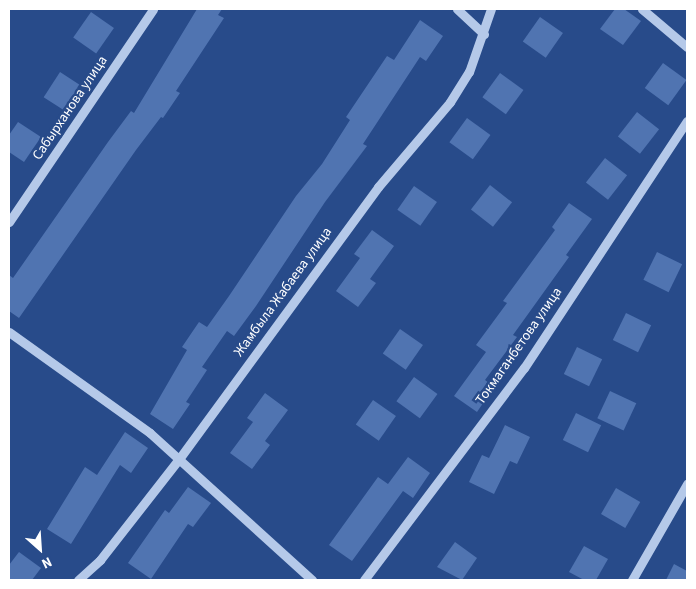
<!DOCTYPE html>
<html>
<head>
<meta charset="utf-8">
<style>
	body { margin:0 }
	#map { position:relative; width:696px; height:589px; overflow:hidden; background:#284b8a; font-family:"Source Sans 3",sans-serif }
	div>[style] { position:absolute }
	[style*='--x'] { left:calc(var(--x)*1px); top:calc(var(--y)*1px); width:calc(var(--w)*1px); rotate:calc(var(--a)*1deg) }
	.building>* { inset:0; background:#5074b1; transform-origin:0 0 }
	.minor>* { height:9px; margin:-4.5px; padding:0 4.5px; transform-origin:4.5px; border-radius:4.5px; background:#b5c9e9 }
	span { translate:-50% -50%; white-space:nowrap; text-align:center; line-height:1.15; -webkit-text-stroke:5px #284b8a; paint-order:stroke }
	.street-label { font-size:14px; color:#fff }
	.frame { position:absolute; inset:0; border:10px solid #fff; pointer-events:none }
	.north { position:absolute; left:15px; top:524px; width:50px; height:50px; -webkit-text-stroke:4px #284b8a; paint-order:stroke; rotate:154deg; font-size:14px; font-weight:700; line-height:20px; text-align:center; color:#fff }
	.north::after { content:''; display:block; margin:auto; width:18px; height:22px; background:#fff; clip-path:polygon(50% 0,100% 100%,50% 72%,0 100%) }
</style>
</head>
<body>
<div id="map">
	<div class="building">
		<i style="clip-path:polygon(197px 9px,222px 9px,218px 15px,224px 18px,176px 91px,180px 93px,163px 118px,161px 117px,136px 150px,19px 318px,9px 311px,9px 275px,13px 278px,108px 142px,131px 111px,134px 113px)"></i>
		<i style="clip-path:polygon(615px 9px,624px 9px,641px 21px,623px 45px,600px 29px)"></i>
		<i style="left:91px;top:12px;width:28px;height:31px;rotate:35deg"></i>
		<i style="left:540px;top:17px;width:28px;height:30px;rotate:35deg"></i>
		<i style="clip-path:polygon(420px 20px,443px 36px,426px 61px,420px 57px,363px 144px,367px 146px,325px 202px,256px 306px,234px 336px,227px 331px,202px 367px,207px 370px,186px 402px,190px 404px,173px 429px,150px 414px,187px 350px,182px 347px,199px 322px,207px 327px,229px 296px,296px 196px,322px 164px,350px 120px,346px 117px,387px 56px,394px 60px)"></i>
		<i style="left:663px;top:63px;width:29px;height:31px;rotate:36deg"></i>
		<i style="left:60px;top:72px;width:27px;height:30px;rotate:33deg"></i>
		<i style="left:500px;top:73px;width:29px;height:30px;rotate:36deg"></i>
		<i style="left:637px;top:112px;width:28px;height:31px;rotate:38deg"></i>
		<i style="left:467px;top:118px;width:29px;height:30px;rotate:36deg"></i>
		<i style="clip-path:polygon(18px 122px,41px 137px,24px 162px,9px 152px,9px 135px)"></i>
		<i style="left:605px;top:158px;width:28px;height:31px;rotate:38deg"></i>
		<i style="left:490px;top:185px;width:28px;height:31px;rotate:38deg"></i>
		<i style="left:414px;top:186px;width:28px;height:29px;rotate:35deg"></i>
		<i style="clip-path:polygon(569px 203px,592px 219px,566px 255px,569px 257px,513px 335px,517px 337px,485px 380px,494px 387px,477px 412px,454px 396px,486px 352px,476px 345px,507px 303px,503px 301px,555px 230px,552px 227px)"></i>
		<i style="clip-path:polygon(372px 230px,394px 246px,370px 279px,376px 283px,358px 307px,336px 291px,360px 258px,354px 254px)"></i>
		<i style="left:657px;top:252px;width:28px;height:31px;rotate:26deg"></i>
		<i style="left:626px;top:313px;width:28px;height:30px;rotate:26deg"></i>
		<i style="left:400px;top:329px;width:28px;height:30px;rotate:35deg"></i>
		<i style="left:577px;top:347px;width:28px;height:30px;rotate:26deg"></i>
		<i style="left:414px;top:377px;width:29px;height:30px;rotate:36deg"></i>
		<i style="left:610px;top:391px;width:29px;height:30px;rotate:25deg"></i>
		<i style="clip-path:polygon(265px 393px,288px 410px,265px 441px,270px 445px,252px 469px,230px 453px,253px 422px,247px 418px)"></i>
		<i style="left:373px;top:400px;width:28px;height:30px;rotate:35deg"></i>
		<i style="left:576px;top:413px;width:28px;height:30px;rotate:26deg"></i>
		<i style="clip-path:polygon(505px 425px,530px 437px,517px 464px,510px 461px,494px 494px,469px 482px,482px 455px,489px 458px)"></i>
		<i style="clip-path:polygon(125px 432px,148px 448px,131px 473px,120px 465px,71px 544px,47px 529px,85px 467px,97px 475px)"></i>
		<i style="clip-path:polygon(408px 457px,430px 473px,413px 498px,403px 491px,352px 561px,329px 545px,378px 477px,388px 484px)"></i>
		<i style="clip-path:polygon(188px 487px,211px 503px,193px 527px,188px 524px,151px 579px,128px 563px,165px 510px,169px 513px)"></i>
		<i style="left:616px;top:488px;width:28px;height:30px;rotate:30deg"></i>
		<i style="clip-path:polygon(455px 542px,477px 558px,462px 580px,437px 567px)"></i>
		<i style="clip-path:polygon(584px 546px,608px 559px,596px 580px,584px 580px,569px 572px)"></i>
		<i style="clip-path:polygon(19px 552px,41px 568px,32px 580px,9px 580px,9px 565px)"></i>
		<i style="clip-path:polygon(674px 564px,687px 571px,687px 580px,666px 580px)"></i>
	</div>
	<div class="minor">
		<i style="--x:457;--y:9;--w:37;--a:43"></i>
		<i style="--x:642;--y:9;--w:59;--a:40.2"></i>
		<i style="--x:9;--y:222;--w:257;--a:-55.9"></i>
		<i style="--x:9;--y:332;--w:173;--a:35.6"></i>
		<i style="--x:150;--y:433;--w:219;--a:42.2"></i>
		<i style="--x:78;--y:580;--w:30;--a:-42"></i>
		<i style="--x:100;--y:560;--w:128;--a:-52"></i>
		<i style="--x:179;--y:459;--w:337;--a:-53.8"></i>
		<i style="--x:378;--y:187;--w:111;--a:-49.7"></i>
		<i style="--x:450;--y:102;--w:36;--a:-58"></i>
		<i style="--x:469;--y:72;--w:67;--a:-70.8"></i>
		<i style="--x:364;--y:580;--w:266;--a:-53"></i>
		<i style="--x:524;--y:368;--w:296;--a:-56.6"></i>
		<i style="--x:632;--y:580;--w:111;--a:-60.2"></i>
	</div>
	<div class="street-label">
		<span style="left:70px;top:108px;rotate:-56deg">Сабырханова улица</span>
		<span style="left:283px;top:292px;rotate:-54deg">Жамбыла Жабаева улица</span>
		<span style="left:519px;top:346px;rotate:-55deg">Токмаганбетова улица</span>
	</div>
	<div class="frame"></div>
	<div class="north">N</div>
</div>
</body>
</html>
